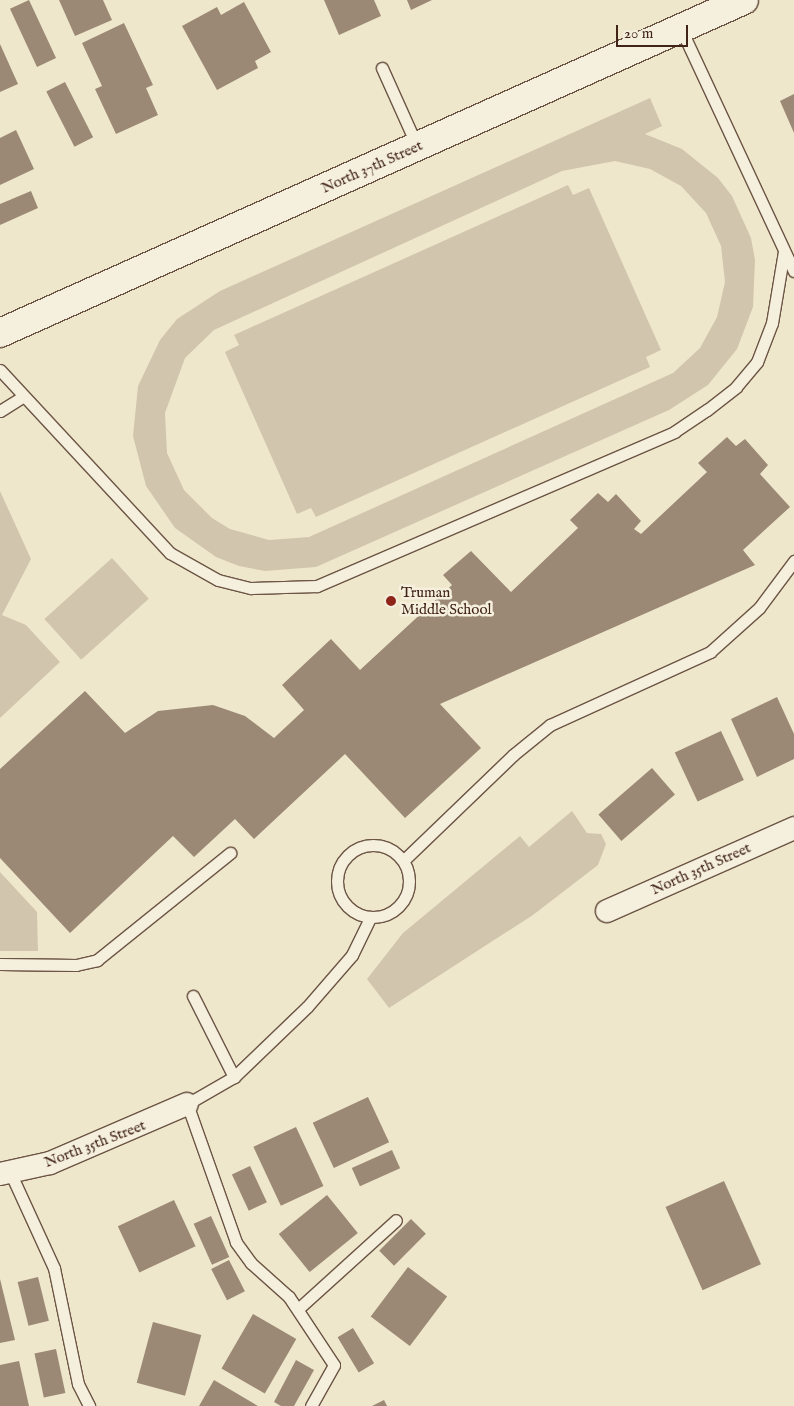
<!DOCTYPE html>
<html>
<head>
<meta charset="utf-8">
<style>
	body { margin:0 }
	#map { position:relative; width:794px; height:1406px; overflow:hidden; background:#efe7cc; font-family:"IM FELL English",serif }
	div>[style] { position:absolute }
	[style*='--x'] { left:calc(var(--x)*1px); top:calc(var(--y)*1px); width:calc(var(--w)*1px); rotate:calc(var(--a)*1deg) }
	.green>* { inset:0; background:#d1c6ad; transform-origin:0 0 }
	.building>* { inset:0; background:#9b8975; transform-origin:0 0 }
	.roads { filter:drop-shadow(1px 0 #6c5544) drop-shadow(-1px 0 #6c5544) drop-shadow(0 1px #6c5544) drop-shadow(0 -1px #6c5544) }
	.lane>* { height:11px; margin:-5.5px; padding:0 5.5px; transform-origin:5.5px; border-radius:5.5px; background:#f5efde }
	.lane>.ring { margin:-5.5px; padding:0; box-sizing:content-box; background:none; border:11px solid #f5efde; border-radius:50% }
	.street>* { height:22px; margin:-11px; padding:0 11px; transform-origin:11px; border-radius:11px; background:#f5efde }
	.secondary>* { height:28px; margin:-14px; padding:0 14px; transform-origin:14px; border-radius:14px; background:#f5efde }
	.dots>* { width:14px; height:14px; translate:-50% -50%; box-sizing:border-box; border:2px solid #f5efde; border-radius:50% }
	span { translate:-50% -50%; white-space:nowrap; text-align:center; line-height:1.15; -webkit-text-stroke:5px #f5efde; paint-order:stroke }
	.street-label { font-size:15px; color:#412417 }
	.poi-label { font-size:15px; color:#412417 }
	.left { translate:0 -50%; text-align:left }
	.scale { position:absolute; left:616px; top:25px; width:72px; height:22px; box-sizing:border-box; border:2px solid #412417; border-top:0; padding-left:6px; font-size:15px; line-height:18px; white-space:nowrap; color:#412417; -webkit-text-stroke:4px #f5efde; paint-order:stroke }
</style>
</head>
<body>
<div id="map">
	<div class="green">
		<i style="clip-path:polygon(evenodd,650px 98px,662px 126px,645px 134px,682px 149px,718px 178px,732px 196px,751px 238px,755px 260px,753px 307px,737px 349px,708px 385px,669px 410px,316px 567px,265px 571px,239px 566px,216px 557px,175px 528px,146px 486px,133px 436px,138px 386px,160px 340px,177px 319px,220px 291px,650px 98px,615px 161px,650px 169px,681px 186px,706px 213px,721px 246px,725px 282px,717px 317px,700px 348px,673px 373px,309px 537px,269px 540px,230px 529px,212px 518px,184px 490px,167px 453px,165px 413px,185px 358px,214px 330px,562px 171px,615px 161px)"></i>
		<i style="clip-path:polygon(568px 185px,573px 195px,589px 188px,661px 350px,646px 357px,650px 367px,316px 517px,311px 508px,297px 514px,225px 352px,239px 345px,234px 335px)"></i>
		<i style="clip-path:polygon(0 491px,31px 559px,2px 615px,26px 625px,60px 662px,0 718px)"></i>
		<i style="left:112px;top:558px;width:55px;height:91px;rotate:48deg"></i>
		<i style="clip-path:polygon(572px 811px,587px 833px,601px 834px,606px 844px,598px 865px,533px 915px,389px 1008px,367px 979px,403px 933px,520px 836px,529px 847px)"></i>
		<i style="clip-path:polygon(0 872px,37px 912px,38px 951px,0 951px)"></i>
	</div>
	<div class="building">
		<i style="left:29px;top:0;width:64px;height:21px;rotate:65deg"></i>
		<i style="clip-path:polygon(59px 0,103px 0,112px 20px,75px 36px)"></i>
		<i style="clip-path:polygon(324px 0,374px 0,381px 16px,339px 35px)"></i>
		<i style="clip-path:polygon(407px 0,432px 0,411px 10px)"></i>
		<i style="clip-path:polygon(244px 2px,271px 52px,255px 61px,258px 68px,217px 90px,182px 26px,217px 7px,221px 15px)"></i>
		<i style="clip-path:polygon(124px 23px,153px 85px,146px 88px,158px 115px,116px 134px,95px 89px,102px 86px,82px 43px)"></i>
		<i style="clip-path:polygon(0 44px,18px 84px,0 92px)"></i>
		<i style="left:65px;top:82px;width:62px;height:21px;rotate:63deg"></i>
		<i style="clip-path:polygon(794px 94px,794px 133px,780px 101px)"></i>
		<i style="clip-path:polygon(16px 130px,34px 169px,0 185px,0 138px)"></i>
		<i style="clip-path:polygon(31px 191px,38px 208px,0 225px,0 204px)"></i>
		<i style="clip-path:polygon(727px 437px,736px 446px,745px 439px,768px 465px,760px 474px,790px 507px,743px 550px,755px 565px,440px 704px,481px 748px,405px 818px,345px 754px,254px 839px,235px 819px,194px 857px,173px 836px,70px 933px,0 858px,0 769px,85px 691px,125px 733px,158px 711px,213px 705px,245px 716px,274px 738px,304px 710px,282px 685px,331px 639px,360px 670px,452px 585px,443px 575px,471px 551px,511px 592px,578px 528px,570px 520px,598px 493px,608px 502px,616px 494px,641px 521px,634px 529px,641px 534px,707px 472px,698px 463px)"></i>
		<i style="clip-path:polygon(777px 697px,794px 734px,794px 759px,757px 777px,731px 719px)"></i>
		<i style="left:721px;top:731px;width:54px;height:51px;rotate:65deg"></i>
		<i style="left:652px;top:768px;width:35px;height:71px;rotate:49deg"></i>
		<i style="left:368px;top:1097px;width:50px;height:61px;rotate:65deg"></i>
		<i style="left:296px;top:1127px;width:65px;height:47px;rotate:65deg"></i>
		<i style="left:392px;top:1150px;width:20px;height:44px;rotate:66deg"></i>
		<i style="left:250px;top:1166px;width:40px;height:20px;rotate:65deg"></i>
		<i style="left:724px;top:1181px;width:91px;height:64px;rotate:66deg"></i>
		<i style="left:327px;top:1195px;width:49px;height:62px;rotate:51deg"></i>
		<i style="left:174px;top:1200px;width:51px;height:62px;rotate:65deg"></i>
		<i style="left:211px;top:1216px;width:45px;height:19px;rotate:66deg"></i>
		<i style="left:411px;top:1219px;width:21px;height:45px;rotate:45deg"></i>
		<i style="left:229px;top:1260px;width:35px;height:20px;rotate:63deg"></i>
		<i style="left:408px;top:1267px;width:49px;height:62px;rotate:37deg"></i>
		<i style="left:38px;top:1277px;width:45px;height:21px;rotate:76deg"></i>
		<i style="clip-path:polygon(0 1279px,15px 1340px,0 1343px)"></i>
		<i style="left:253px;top:1314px;width:50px;height:63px;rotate:30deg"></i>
		<i style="left:153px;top:1322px;width:50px;height:63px;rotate:15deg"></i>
		<i style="left:353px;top:1328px;width:41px;height:18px;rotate:59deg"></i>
		<i style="left:56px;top:1349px;width:45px;height:22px;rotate:78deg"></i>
		<i style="clip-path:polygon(296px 1360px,314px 1370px,294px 1406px,281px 1406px,274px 1402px)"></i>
		<i style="clip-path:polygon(19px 1361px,29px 1406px,0 1406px,0 1365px)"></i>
		<i style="clip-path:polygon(214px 1380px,258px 1406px,199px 1406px)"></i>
		<i style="clip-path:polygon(384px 1400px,387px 1406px,372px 1406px)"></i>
	</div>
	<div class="roads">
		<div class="lane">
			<i style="--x:681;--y:29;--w:267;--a:65"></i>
			<i style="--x:382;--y:68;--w:85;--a:65.8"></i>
			<i style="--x:0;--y:370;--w:250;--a:47.1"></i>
			<i style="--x:170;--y:553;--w:55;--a:29.4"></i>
			<i style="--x:218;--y:580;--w:34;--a:14"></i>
			<i style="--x:251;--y:588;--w:66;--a:-1.7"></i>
			<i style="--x:317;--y:586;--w:389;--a:-23.3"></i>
			<i style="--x:674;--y:432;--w:40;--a:-34"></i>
			<i style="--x:707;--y:410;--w:37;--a:-38"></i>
			<i style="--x:736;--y:387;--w:33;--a:-50"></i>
			<i style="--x:757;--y:362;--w:42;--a:-69"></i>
			<i style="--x:772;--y:323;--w:73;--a:-80.5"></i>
			<i style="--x:0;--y:411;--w:28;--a:-32"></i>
			<i class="ring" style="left:337px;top:845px;width:61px;height:61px"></i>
			<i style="--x:405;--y:859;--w:150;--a:-43.9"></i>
			<i style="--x:513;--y:755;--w:48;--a:-39"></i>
			<i style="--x:550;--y:725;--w:176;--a:-24.5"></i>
			<i style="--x:710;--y:652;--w:66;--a:-41.9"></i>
			<i style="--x:759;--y:608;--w:59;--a:-53.3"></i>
			<i style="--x:0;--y:964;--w:76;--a:0.8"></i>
			<i style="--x:76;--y:965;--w:22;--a:-13"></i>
			<i style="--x:97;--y:960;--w:171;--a:-38.8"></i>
			<i style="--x:193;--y:996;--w:91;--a:63.2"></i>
			<i style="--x:10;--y:1172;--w:106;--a:65.4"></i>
			<i style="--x:54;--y:1268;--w:118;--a:78.3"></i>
			<i style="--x:78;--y:1384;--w:25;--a:63"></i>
			<i style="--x:298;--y:1309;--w:132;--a:-42.2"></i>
			<i style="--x:311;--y:1406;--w:47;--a:-60.7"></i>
			<i style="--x:334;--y:1365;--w:82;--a:-123.5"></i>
			<i style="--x:289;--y:1297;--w:51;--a:-138.2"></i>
			<i style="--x:251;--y:1263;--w:26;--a:-126"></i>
			<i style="--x:236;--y:1242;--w:146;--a:-109.5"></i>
			<i style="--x:187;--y:1104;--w:54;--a:-29.9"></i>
			<i style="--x:234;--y:1077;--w:101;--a:-43.8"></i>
			<i style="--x:307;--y:1007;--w:69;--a:-49.1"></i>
			<i style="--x:352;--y:955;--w:39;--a:-64"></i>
		</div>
		<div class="street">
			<i style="--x:607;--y:911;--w:205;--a:-23.9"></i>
			<i style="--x:0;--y:1174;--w:51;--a:-12.4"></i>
			<i style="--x:50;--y:1163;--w:149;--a:-23.3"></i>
		</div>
		<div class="secondary">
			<i style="--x:0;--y:333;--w:815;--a:-24.11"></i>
		</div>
	</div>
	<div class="dots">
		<i style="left:391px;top:601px;background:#8f2418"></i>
	</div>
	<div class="street-label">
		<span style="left:372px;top:167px;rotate:-24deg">North 37th Street</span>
		<span style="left:701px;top:869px;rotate:-24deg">North 35th Street</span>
		<span style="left:95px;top:1144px;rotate:-21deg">North 35th Street</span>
	</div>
	<div class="poi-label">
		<span class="left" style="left:401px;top:601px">Truman<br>Middle School</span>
	</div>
	<div class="scale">20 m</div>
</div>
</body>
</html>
